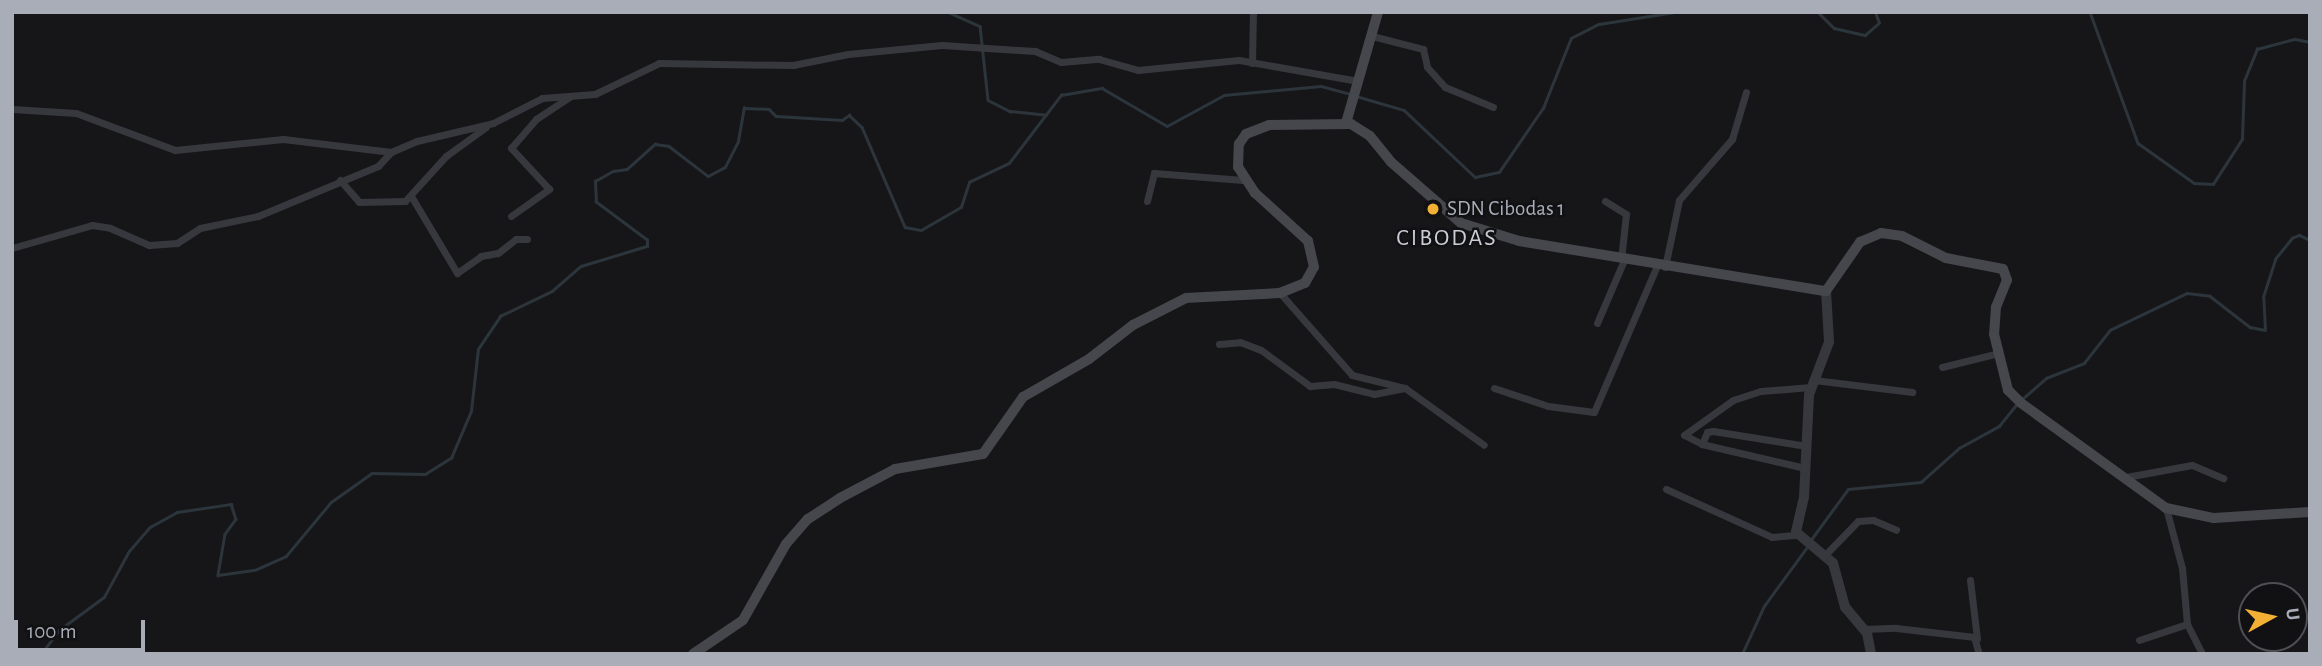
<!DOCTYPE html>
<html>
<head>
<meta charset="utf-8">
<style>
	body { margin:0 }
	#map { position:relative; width:2322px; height:666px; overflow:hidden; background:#161618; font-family:"Alegreya Sans",sans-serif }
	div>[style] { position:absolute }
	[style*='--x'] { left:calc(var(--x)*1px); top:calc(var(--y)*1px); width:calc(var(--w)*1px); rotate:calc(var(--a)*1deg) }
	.stream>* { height:2.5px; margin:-1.25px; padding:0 1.25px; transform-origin:1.25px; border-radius:1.25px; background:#2c353c }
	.minor>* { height:7px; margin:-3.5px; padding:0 3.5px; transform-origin:3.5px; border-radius:3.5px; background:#37383d }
	.tertiary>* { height:10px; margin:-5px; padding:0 5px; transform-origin:5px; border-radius:5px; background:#37383d }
	.secondary>* { height:10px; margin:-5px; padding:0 5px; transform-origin:5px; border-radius:5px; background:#45474d }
	.dots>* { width:19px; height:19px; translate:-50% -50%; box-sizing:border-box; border:4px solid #111113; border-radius:50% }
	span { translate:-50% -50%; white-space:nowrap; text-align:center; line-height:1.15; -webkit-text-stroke:5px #111113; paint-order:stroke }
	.poi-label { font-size:21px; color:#a8adb8 }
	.left { translate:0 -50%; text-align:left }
	.quarter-label { font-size:24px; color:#c9ccd4; letter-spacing:2px }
	.frame { position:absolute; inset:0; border:14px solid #a8adb8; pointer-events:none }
	.north { position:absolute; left:2238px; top:582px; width:70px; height:70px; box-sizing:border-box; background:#111113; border:2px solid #4d4f55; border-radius:50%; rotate:82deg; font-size:19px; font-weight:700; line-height:28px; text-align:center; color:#a8adb8 }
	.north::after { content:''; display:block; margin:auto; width:24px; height:32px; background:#f2b134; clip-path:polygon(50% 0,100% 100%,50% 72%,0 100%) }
	.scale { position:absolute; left:14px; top:620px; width:131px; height:32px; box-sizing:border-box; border:4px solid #a8adb8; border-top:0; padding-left:9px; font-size:21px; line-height:24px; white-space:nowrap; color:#a8adb8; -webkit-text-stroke:5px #111113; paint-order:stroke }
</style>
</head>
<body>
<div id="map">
	<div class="stream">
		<i style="--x:948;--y:12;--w:35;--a:24"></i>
		<i style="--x:980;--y:26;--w:74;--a:83.8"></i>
		<i style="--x:988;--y:100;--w:25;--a:27"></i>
		<i style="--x:1010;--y:111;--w:36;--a:6"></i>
		<i style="--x:1818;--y:12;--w:23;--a:45"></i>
		<i style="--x:1834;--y:28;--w:32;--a:13"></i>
		<i style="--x:1865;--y:35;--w:18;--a:-41"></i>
		<i style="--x:1879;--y:23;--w:12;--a:-110"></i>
		<i style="--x:2090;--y:12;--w:140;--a:69.9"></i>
		<i style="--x:2138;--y:143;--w:69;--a:35.5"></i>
		<i style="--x:2194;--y:183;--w:19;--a:3"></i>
		<i style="--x:2213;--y:184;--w:54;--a:-57.2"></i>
		<i style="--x:2242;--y:139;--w:58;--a:-88"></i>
		<i style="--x:2244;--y:81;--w:35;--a:-68"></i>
		<i style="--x:2257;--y:49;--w:39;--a:-15"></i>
		<i style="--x:2295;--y:39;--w:15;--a:11"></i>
		<i style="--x:1356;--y:96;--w:50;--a:16.3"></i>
		<i style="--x:1404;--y:110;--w:98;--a:43.3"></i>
		<i style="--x:1475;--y:177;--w:25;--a:-12"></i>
		<i style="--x:1499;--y:172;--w:78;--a:-55.5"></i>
		<i style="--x:1543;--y:108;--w:75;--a:-68.2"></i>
		<i style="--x:1571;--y:38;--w:31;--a:-27"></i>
		<i style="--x:1599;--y:24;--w:78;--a:-8.9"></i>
		<i style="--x:2021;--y:400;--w:33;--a:-41"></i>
		<i style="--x:2046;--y:378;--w:41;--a:-21.5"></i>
		<i style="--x:2084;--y:363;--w:42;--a:-51.8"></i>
		<i style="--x:2110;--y:330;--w:85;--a:-25.7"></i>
		<i style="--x:2187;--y:293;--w:23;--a:7"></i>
		<i style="--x:2210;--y:296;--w:51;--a:37.8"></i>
		<i style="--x:2250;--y:327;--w:15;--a:11"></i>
		<i style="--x:2265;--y:330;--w:33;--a:-93"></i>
		<i style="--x:2263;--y:297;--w:40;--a:-72"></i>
		<i style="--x:2275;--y:259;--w:27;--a:-51"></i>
		<i style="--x:2292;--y:238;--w:8;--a:-23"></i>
		<i style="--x:2299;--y:235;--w:12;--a:24"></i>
		<i style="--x:1810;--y:541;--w:64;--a:-53.8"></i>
		<i style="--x:1848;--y:489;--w:73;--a:-5.5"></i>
		<i style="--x:1921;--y:482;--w:51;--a:-41.8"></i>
		<i style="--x:1959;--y:448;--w:46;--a:-28.8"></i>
		<i style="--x:1999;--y:426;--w:27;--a:-51"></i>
		<i style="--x:41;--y:654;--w:30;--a:-53"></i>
		<i style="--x:59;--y:630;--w:56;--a:-36.3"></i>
		<i style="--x:104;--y:597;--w:52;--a:-61.5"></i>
		<i style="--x:129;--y:551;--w:32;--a:-49"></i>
		<i style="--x:150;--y:527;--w:31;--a:-29"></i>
		<i style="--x:177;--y:512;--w:55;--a:-8.4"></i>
		<i style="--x:231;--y:504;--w:16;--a:72"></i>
		<i style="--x:236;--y:519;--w:19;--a:126"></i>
		<i style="--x:225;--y:534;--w:42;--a:99.7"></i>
		<i style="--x:218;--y:575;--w:37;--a:-8"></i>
		<i style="--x:255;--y:570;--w:34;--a:-24"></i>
		<i style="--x:286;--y:556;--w:70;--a:-50.2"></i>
		<i style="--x:331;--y:502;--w:50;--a:-35.3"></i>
		<i style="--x:372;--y:473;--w:53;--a:1.1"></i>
		<i style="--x:425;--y:474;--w:31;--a:-32"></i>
		<i style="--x:451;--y:458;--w:51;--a:-66.9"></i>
		<i style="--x:471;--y:411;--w:62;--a:-83.6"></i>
		<i style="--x:478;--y:349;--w:40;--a:-56"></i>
		<i style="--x:500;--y:316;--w:58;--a:-25.7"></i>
		<i style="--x:552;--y:291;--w:38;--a:-41"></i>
		<i style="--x:581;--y:266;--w:69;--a:-16.9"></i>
		<i style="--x:647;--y:246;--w:6;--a:-90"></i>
		<i style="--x:647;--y:240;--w:64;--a:-143.3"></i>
		<i style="--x:596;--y:202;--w:21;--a:-93"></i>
		<i style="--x:595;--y:181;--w:21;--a:-29"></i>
		<i style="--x:613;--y:171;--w:14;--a:-8"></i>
		<i style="--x:627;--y:169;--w:38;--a:-42"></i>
		<i style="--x:655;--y:144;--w:14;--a:8"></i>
		<i style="--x:669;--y:146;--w:49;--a:37.6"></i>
		<i style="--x:708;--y:176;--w:19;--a:-28"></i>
		<i style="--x:725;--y:167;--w:29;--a:-63"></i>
		<i style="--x:738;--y:141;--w:34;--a:-80"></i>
		<i style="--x:744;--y:108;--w:25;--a:2"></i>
		<i style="--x:769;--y:109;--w:10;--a:45"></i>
		<i style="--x:776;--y:116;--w:66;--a:3.5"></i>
		<i style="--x:842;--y:120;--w:9;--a:-36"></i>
		<i style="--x:849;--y:115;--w:18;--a:43"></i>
		<i style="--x:862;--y:127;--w:109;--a:66.7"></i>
		<i style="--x:905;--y:227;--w:16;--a:11"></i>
		<i style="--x:921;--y:230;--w:46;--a:-29.9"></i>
		<i style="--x:961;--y:207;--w:26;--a:-72"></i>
		<i style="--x:969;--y:182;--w:44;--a:-25.4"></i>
		<i style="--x:1009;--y:163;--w:86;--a:-52.6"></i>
		<i style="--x:1061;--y:95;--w:42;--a:-9.7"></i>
		<i style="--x:1102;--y:88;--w:75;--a:30.3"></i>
		<i style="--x:1167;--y:126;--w:65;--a:-28.5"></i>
		<i style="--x:1224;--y:95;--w:97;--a:-5.3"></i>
		<i style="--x:1321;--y:86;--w:30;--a:15"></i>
		<i style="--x:1742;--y:654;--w:53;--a:-65.4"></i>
		<i style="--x:1764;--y:606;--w:73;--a:-53.9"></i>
	</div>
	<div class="minor">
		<i style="--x:1372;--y:36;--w:53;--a:14.3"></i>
		<i style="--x:1423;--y:49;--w:18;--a:77"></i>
		<i style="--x:1427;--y:67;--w:27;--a:48"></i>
		<i style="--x:1445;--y:87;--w:52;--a:22.6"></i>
		<i style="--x:1252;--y:63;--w:51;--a:-88.9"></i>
		<i style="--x:12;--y:109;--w:64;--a:3.6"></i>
		<i style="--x:76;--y:113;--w:106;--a:20.5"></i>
		<i style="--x:175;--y:150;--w:109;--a:-5.8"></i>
		<i style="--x:283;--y:139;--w:109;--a:6.9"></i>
		<i style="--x:391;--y:152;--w:28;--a:-23"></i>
		<i style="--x:417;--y:141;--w:78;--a:-13.3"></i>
		<i style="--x:493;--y:123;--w:55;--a:-27"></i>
		<i style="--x:542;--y:98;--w:53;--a:-4.3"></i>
		<i style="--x:595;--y:94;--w:71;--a:-25.8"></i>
		<i style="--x:659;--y:63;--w:134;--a:0.9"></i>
		<i style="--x:793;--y:65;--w:56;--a:-11.3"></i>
		<i style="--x:848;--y:54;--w:94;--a:-5.5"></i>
		<i style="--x:942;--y:45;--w:93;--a:3.7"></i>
		<i style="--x:1035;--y:51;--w:28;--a:23"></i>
		<i style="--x:1061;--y:62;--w:38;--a:-5"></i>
		<i style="--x:1099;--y:59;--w:41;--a:15.8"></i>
		<i style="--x:1138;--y:70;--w:101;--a:-5.7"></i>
		<i style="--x:1239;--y:60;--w:121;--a:10"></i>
		<i style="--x:340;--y:180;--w:29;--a:49"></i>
		<i style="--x:359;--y:202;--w:46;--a:-1.2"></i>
		<i style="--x:405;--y:201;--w:61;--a:-47.7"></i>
		<i style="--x:446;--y:156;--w:49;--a:-35.9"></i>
		<i style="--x:411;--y:196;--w:90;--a:59.1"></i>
		<i style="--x:457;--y:273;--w:29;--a:-35"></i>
		<i style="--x:481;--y:256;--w:17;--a:-10"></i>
		<i style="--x:498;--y:253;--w:23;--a:-38"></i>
		<i style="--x:516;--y:239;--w:11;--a:0"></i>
		<i style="--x:1147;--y:201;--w:29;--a:-76"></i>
		<i style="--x:1154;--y:173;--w:89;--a:4.5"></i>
		<i style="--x:1605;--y:201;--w:25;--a:32"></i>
		<i style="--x:1626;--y:214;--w:45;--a:96.3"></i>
		<i style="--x:511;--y:216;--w:47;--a:-35.4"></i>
		<i style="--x:549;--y:189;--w:56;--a:-132.8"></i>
		<i style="--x:511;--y:148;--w:38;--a:-49"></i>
		<i style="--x:536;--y:119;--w:42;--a:-33.3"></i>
		<i style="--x:12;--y:248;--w:83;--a:-16"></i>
		<i style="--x:92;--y:225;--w:18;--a:9"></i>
		<i style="--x:110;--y:228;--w:43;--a:23.6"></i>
		<i style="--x:149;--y:245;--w:28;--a:-4"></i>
		<i style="--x:177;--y:243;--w:27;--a:-33"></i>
		<i style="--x:200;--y:228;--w:59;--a:-11.7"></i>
		<i style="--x:258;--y:216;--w:130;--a:-22.6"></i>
		<i style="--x:378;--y:166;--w:19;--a:-47"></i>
		<i style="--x:1665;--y:267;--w:68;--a:-78.2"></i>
		<i style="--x:1679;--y:200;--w:81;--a:-49"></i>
		<i style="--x:1732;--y:139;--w:49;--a:-73.4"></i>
		<i style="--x:1280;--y:293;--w:109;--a:48.7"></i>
		<i style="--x:1352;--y:375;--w:55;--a:13.8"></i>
		<i style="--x:1405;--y:388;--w:97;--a:35.8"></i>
		<i style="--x:1597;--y:323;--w:69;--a:-66.8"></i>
		<i style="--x:1219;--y:344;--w:21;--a:-5"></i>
		<i style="--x:1240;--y:342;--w:22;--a:21"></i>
		<i style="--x:1261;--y:350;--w:61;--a:36.3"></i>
		<i style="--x:1310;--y:386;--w:24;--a:-5"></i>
		<i style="--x:1334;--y:384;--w:41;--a:14"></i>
		<i style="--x:1374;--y:394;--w:31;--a:-11"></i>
		<i style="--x:1942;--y:367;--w:59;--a:-13.8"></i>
		<i style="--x:1814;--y:380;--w:99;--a:7"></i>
		<i style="--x:1494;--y:388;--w:57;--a:18.4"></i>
		<i style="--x:1548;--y:406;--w:46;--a:7.4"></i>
		<i style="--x:1594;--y:412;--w:159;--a:-66.7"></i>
		<i style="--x:1702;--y:444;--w:20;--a:-153"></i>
		<i style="--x:1684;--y:435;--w:60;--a:-35.5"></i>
		<i style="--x:1733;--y:400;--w:29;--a:-18"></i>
		<i style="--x:1761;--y:391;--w:50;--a:-4.6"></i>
		<i style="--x:1805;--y:468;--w:106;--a:-166.9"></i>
		<i style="--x:1702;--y:444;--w:13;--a:-67"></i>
		<i style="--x:1707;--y:432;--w:6;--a:-9"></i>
		<i style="--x:1713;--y:431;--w:95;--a:9.1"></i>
		<i style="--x:2126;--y:477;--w:67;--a:-10.3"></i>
		<i style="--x:2192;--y:465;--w:34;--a:23"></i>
		<i style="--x:1666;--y:489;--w:116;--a:24.4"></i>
		<i style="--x:1772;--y:537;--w:25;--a:-5"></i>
		<i style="--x:2166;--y:508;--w:62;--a:75.1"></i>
		<i style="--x:2182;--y:568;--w:56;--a:84.9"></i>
		<i style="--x:2187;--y:624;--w:34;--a:63"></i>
		<i style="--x:1825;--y:555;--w:47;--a:-45.9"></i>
		<i style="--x:1858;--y:521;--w:15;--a:-4"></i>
		<i style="--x:1873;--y:520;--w:25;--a:23"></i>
		<i style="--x:1970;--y:580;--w:59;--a:83.2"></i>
		<i style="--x:1863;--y:629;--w:33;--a:-2"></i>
		<i style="--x:1896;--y:628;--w:79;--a:6.6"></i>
		<i style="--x:1974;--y:637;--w:18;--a:74"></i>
		<i style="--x:2139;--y:640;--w:51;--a:-18.4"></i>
	</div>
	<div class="tertiary">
		<i style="--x:1826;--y:291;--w:51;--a:86.6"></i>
		<i style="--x:1829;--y:342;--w:57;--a:110.7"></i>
		<i style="--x:1809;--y:395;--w:102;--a:92.8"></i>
		<i style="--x:1804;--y:497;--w:36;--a:103"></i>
		<i style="--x:1796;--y:532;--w:48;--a:40"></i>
		<i style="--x:1833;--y:563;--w:46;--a:74.7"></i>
		<i style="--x:1845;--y:607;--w:34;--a:50"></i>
		<i style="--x:1867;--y:633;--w:21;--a:79"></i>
	</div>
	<div class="secondary">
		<i style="--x:1346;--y:123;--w:116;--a:-73.9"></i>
		<i style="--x:693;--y:654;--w:60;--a:-34.2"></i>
		<i style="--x:743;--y:620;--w:87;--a:-60.5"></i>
		<i style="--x:786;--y:544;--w:33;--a:-49"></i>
		<i style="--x:808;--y:519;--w:38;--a:-33"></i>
		<i style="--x:840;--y:498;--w:62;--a:-27.8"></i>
		<i style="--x:895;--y:469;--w:89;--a:-9.7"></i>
		<i style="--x:983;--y:454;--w:70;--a:-54.9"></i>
		<i style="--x:1023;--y:397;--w:76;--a:-29.9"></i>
		<i style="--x:1089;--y:359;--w:56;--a:-37.7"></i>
		<i style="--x:1133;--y:325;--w:59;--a:-27"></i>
		<i style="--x:1186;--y:298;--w:94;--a:-3"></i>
		<i style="--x:1280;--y:293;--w:27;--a:-22"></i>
		<i style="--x:1305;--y:283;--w:18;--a:-61"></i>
		<i style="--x:1314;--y:267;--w:27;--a:-103"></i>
		<i style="--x:1308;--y:241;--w:72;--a:-137.8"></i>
		<i style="--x:1255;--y:193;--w:31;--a:-123"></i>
		<i style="--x:1238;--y:167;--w:23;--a:-88"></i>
		<i style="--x:1239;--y:144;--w:12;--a:-55"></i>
		<i style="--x:1246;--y:134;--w:25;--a:-21"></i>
		<i style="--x:1269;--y:125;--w:82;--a:-0.7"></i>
		<i style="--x:1351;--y:124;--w:22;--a:32"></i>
		<i style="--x:1370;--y:136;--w:33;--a:51"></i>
		<i style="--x:1391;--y:162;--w:93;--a:41.1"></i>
		<i style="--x:1461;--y:223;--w:61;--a:17.2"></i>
		<i style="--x:1519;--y:241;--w:311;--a:9.3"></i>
		<i style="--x:1826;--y:291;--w:60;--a:-55.2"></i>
		<i style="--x:1860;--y:242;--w:23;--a:-23"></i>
		<i style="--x:1881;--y:233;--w:21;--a:8"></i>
		<i style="--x:1902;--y:236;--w:49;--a:26.6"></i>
		<i style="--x:1946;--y:258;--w:58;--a:10.9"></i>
		<i style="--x:2003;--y:269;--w:12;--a:70"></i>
		<i style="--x:2007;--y:280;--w:29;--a:112"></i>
		<i style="--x:1996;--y:307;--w:27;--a:94"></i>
		<i style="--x:1994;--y:334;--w:58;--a:76"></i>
		<i style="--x:2008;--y:390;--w:18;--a:45"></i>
		<i style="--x:2021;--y:403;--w:179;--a:35.9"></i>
		<i style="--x:2166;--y:508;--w:49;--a:11.8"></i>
		<i style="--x:2214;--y:518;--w:96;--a:-3.6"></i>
	</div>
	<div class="dots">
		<i style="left:1433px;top:209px;background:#f2b134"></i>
	</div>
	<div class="poi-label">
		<span class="left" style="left:1447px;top:209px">SDN Cibodas 1</span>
	</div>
	<div class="quarter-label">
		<span style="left:1447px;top:239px">CIBODAS</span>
	</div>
	<div class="frame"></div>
	<div class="north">U</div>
	<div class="scale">100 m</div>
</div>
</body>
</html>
